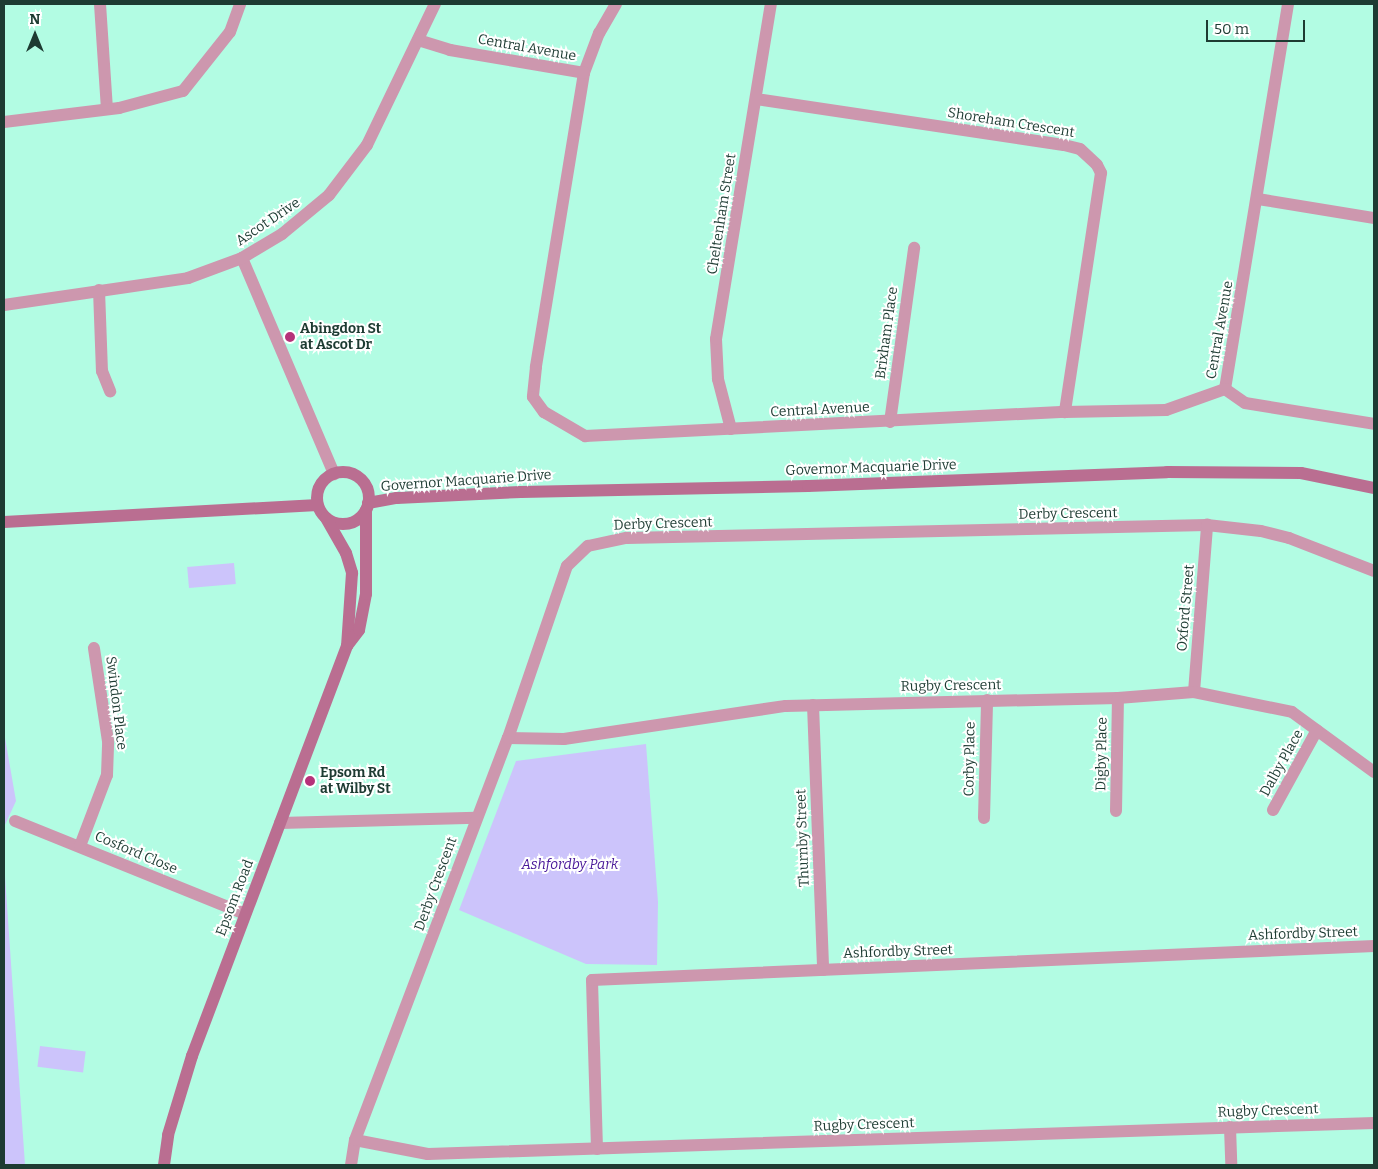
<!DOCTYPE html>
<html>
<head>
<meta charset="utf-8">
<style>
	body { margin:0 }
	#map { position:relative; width:1378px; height:1169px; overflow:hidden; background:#b2fce3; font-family:Bitter,serif }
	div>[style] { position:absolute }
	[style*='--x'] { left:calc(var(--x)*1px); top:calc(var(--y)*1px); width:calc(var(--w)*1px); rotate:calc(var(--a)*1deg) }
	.green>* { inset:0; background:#ccc4fb; transform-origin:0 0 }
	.street>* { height:12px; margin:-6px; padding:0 6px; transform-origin:6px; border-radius:6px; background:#cd97ae }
	.secondary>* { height:12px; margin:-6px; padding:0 6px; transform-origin:6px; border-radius:6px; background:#ba6e91 }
	.secondary>.ring { margin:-6px; padding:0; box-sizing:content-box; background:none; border:12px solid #ba6e91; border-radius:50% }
	.dots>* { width:14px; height:14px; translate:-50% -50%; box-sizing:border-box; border:2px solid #fff; border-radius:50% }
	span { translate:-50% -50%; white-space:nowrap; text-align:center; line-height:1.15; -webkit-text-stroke:4px #fff; paint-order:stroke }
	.street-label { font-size:14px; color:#1d3b32 }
	.poi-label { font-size:14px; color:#1d3b32; font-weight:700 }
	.left { translate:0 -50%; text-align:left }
	.park-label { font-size:14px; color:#491899; font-style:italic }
	.frame { position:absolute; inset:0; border:5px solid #1d3b32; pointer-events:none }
	.north { position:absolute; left:10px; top:10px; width:50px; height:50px; -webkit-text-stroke:4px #fff; paint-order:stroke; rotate:0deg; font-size:14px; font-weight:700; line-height:20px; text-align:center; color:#1d3b32 }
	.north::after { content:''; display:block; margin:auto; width:18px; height:22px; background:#1d3b32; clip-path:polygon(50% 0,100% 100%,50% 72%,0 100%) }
	.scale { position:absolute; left:1206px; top:20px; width:99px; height:22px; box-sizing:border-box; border:2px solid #1d3b32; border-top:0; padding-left:6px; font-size:15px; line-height:18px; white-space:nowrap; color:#1d3b32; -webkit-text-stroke:4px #fff; paint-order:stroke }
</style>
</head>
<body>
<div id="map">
	<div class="green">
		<i style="left:234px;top:563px;width:21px;height:47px;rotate:85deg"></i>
		<i style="clip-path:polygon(4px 732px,16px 801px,4px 827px)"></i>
		<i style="clip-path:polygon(646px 744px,658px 902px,657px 965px,586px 964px,459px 910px,516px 761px)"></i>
		<i style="clip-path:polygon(4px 862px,25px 1165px,4px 1165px)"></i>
		<i style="left:40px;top:1046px;width:46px;height:21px;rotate:7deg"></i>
	</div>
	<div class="street">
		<i style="--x:100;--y:4;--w:105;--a:86.2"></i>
		<i style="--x:616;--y:4;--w:34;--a:120"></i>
		<i style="--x:599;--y:33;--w:43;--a:110.6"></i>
		<i style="--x:584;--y:73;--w:298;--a:99.3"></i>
		<i style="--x:536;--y:367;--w:30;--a:96"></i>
		<i style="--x:533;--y:397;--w:19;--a:54"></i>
		<i style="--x:544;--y:412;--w:48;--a:30.3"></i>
		<i style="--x:585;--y:436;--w:481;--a:-2.9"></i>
		<i style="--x:1065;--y:412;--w:101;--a:-1.1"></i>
		<i style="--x:1166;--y:410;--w:63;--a:-19.6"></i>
		<i style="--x:418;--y:40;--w:34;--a:17"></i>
		<i style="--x:450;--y:50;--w:136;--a:9.7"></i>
		<i style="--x:756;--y:99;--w:311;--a:8.5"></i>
		<i style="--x:1064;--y:145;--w:16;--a:14"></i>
		<i style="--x:1080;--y:149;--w:23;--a:43"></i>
		<i style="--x:1097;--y:165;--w:9;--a:63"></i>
		<i style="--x:1101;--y:173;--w:242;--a:98.6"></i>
		<i style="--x:4;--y:122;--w:116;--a:-6.9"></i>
		<i style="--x:119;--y:108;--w:66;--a:-14.9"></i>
		<i style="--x:183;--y:91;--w:75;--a:-51.5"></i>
		<i style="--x:230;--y:32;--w:30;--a:-70"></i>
		<i style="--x:1258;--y:199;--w:118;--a:9.3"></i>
		<i style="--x:242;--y:258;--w:235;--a:66.9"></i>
		<i style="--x:99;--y:290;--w:81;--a:87.9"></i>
		<i style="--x:102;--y:371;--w:22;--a:68"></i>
		<i style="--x:4;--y:305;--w:186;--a:-8.3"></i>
		<i style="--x:188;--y:278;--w:58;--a:-20.3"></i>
		<i style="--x:242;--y:258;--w:47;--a:-31"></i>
		<i style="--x:282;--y:234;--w:61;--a:-39.7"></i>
		<i style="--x:329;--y:195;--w:63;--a:-52.8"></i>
		<i style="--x:367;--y:145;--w:157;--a:-64.3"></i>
		<i style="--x:1225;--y:389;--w:390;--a:-80.7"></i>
		<i style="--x:1225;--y:389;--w:24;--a:35"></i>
		<i style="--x:1245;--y:403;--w:131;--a:9.2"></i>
		<i style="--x:890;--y:422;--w:176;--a:-82.1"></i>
		<i style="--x:731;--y:429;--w:52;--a:-104.6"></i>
		<i style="--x:718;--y:379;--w:40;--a:-92.9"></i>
		<i style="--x:716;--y:339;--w:339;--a:-80.7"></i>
		<i style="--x:1194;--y:692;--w:168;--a:-85.5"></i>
		<i style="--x:813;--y:705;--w:265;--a:87.8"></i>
		<i style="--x:508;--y:738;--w:56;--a:1"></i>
		<i style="--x:564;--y:739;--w:224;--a:-8.5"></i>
		<i style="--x:786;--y:706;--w:332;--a:-1.4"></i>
		<i style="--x:1118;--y:698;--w:76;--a:-4.5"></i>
		<i style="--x:1194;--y:692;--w:100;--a:11.5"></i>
		<i style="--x:1292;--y:712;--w:102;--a:36.2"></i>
		<i style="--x:1273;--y:810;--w:91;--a:-61.2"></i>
		<i style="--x:1116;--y:811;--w:113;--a:-89"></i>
		<i style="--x:984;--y:818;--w:118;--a:-88.5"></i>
		<i style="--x:15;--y:821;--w:248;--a:22"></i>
		<i style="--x:280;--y:823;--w:196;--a:-1.5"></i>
		<i style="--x:80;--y:846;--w:76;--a:-69.2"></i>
		<i style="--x:107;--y:775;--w:34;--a:-88"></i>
		<i style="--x:108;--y:741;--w:94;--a:-98.6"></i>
		<i style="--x:1230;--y:1127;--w:38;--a:88"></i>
		<i style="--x:355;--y:1140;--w:74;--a:10.9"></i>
		<i style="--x:428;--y:1154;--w:947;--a:-1.88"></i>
		<i style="--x:597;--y:1149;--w:169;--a:-91.7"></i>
		<i style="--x:592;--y:980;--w:783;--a:-2.49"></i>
		<i style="--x:351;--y:1165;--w:25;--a:-81"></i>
		<i style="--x:355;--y:1140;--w:430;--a:-69.2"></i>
		<i style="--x:508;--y:738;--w:182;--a:-71.1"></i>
		<i style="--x:567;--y:566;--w:29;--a:-44"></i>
		<i style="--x:588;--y:546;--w:40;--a:-12"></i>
		<i style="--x:627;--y:538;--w:580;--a:-1.28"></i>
		<i style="--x:1207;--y:525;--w:54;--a:6.3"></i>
		<i style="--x:1261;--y:531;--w:29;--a:14"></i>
		<i style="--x:1289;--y:538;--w:91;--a:21.2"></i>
	</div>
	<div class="secondary">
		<i class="ring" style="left:317px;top:472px;width:40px;height:40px"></i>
		<i style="--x:368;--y:503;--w:29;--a:-10"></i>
		<i style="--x:397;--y:498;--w:124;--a:-2.8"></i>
		<i style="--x:521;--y:492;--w:287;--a:-1.2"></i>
		<i style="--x:808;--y:486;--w:359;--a:-2.2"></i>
		<i style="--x:1167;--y:472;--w:134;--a:0.4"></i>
		<i style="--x:1301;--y:473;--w:75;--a:11.6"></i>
		<i style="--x:326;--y:518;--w:40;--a:60.3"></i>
		<i style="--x:346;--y:553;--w:21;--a:73"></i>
		<i style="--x:352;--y:573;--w:73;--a:93.9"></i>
		<i style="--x:4;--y:522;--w:314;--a:-3.1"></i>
		<i style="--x:164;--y:1165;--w:30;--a:-82"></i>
		<i style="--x:168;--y:1135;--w:83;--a:-73.1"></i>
		<i style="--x:192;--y:1056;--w:438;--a:-69.3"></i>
		<i style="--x:347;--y:646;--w:20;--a:-53"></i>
		<i style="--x:359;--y:630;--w:37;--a:-79"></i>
		<i style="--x:366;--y:594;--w:84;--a:-90"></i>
	</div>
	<div class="dots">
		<i style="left:290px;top:337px;background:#b6327a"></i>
		<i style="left:310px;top:781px;background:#b6327a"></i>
	</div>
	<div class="street-label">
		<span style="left:527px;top:48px;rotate:10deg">Central Avenue</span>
		<span style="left:1011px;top:123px;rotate:9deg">Shoreham Crescent</span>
		<span style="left:722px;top:214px;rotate:-81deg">Cheltenham Street</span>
		<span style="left:268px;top:222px;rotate:-34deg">Ascot Drive</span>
		<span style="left:1220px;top:330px;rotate:-80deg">Central Avenue</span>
		<span style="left:887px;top:333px;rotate:-82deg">Brixham Place</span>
		<span style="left:820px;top:410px;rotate:-3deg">Central Avenue</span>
		<span style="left:871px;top:468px;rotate:-2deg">Governor Macquarie Drive</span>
		<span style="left:466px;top:481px;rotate:-4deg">Governor Macquarie Drive</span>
		<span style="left:1068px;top:514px;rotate:-1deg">Derby Crescent</span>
		<span style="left:663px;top:524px;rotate:-2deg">Derby Crescent</span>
		<span style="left:1186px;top:608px;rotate:-85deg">Oxford Street</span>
		<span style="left:951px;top:686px;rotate:-1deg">Rugby Crescent</span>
		<span style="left:116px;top:703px;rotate:83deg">Swindon Place</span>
		<span style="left:1102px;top:754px;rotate:-89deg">Digby Place</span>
		<span style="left:970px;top:759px;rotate:-89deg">Corby Place</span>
		<span style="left:1282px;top:763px;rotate:-61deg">Dalby Place</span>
		<span style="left:803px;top:838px;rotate:-92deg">Thurnby Street</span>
		<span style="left:136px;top:853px;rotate:23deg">Cosford Close</span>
		<span style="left:436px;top:884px;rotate:-70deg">Derby Crescent</span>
		<span style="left:235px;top:898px;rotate:-69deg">Epsom Road</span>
		<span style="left:1303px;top:934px;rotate:-2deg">Ashfordby Street</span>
		<span style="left:898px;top:952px;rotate:-2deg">Ashfordby Street</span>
		<span style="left:1268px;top:1111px;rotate:-2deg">Rugby Crescent</span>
		<span style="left:864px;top:1125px;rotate:-2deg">Rugby Crescent</span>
	</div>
	<div class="poi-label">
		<span class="left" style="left:300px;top:337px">Abingdon St<br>at Ascot Dr</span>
		<span class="left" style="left:320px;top:781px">Epsom Rd<br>at Wilby St</span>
	</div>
	<div class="park-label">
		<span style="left:570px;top:865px">Ashfordby Park</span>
	</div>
	<div class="frame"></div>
	<div class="north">N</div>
	<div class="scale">50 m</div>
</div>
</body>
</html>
